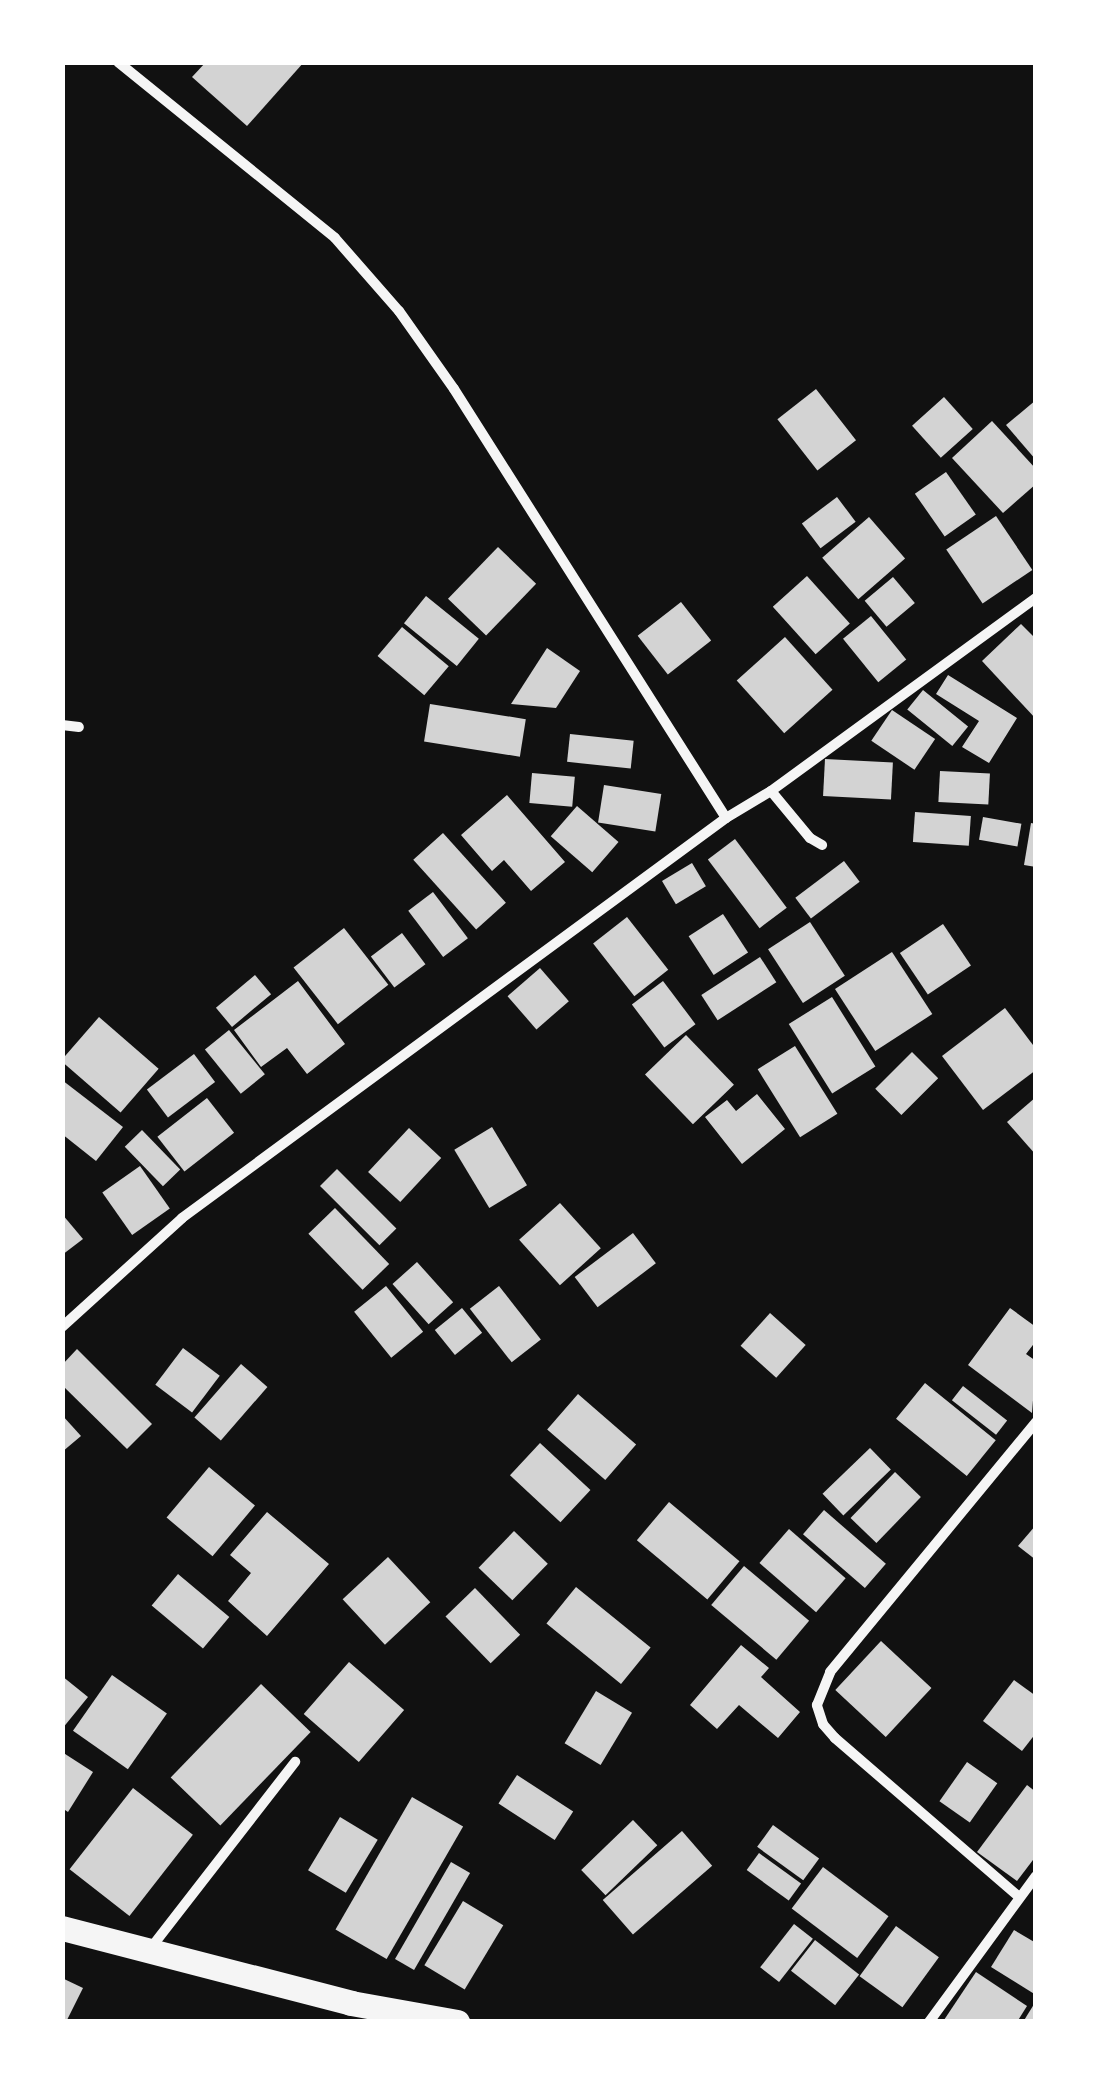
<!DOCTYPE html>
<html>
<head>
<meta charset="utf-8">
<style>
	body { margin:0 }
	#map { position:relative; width:1098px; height:2084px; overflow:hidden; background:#111; font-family:"Noto Sans",sans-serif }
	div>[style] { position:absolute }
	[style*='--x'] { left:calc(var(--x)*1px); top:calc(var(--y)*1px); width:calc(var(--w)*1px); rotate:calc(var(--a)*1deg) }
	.building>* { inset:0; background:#d3d3d3; transform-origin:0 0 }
	.minor>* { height:10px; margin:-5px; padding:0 5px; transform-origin:5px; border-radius:5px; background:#f5f5f5 }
	.primary>* { height:25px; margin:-12.5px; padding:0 12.5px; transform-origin:12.5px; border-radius:12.5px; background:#f5f5f5 }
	span { translate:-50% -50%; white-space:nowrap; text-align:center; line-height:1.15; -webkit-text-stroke:10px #fff; paint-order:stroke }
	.frame { position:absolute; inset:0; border:65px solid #fff; pointer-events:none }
</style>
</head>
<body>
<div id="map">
	<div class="building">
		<i style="clip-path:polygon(206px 62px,304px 62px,247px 126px,192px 77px)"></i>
		<i style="left:816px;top:389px;width:65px;height:49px;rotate:52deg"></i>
		<i style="left:944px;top:397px;width:43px;height:43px;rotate:48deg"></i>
		<i style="clip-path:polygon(1036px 400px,1036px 460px,1006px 425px)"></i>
		<i style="clip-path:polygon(992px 421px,1036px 469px,1036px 484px,1003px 513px,952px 458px)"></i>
		<i style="left:946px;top:472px;width:52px;height:38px;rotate:55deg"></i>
		<i style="left:837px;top:497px;width:31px;height:44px;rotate:53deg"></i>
		<i style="left:996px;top:516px;width:65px;height:60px;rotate:56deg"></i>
		<i style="left:869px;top:517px;width:55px;height:62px;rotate:49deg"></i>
		<i style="left:498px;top:547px;width:53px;height:72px;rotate:44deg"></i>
		<i style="left:807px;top:576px;width:64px;height:46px;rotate:48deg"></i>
		<i style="left:893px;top:577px;width:34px;height:37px;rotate:50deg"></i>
		<i style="left:426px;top:596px;width:68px;height:35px;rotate:39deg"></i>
		<i style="left:681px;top:602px;width:49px;height:55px;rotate:52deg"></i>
		<i style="left:871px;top:616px;width:56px;height:36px;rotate:51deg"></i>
		<i style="clip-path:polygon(1021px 624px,1036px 639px,1036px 719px,982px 661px)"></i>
		<i style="left:402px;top:627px;width:61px;height:38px;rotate:40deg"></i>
		<i style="left:785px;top:637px;width:71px;height:65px;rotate:48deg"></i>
		<i style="clip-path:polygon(547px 648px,580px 671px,556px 708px,511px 704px)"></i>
		<i style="clip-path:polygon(948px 675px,1017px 718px,989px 763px,962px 747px,979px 721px,936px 694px)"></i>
		<i style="left:923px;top:690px;width:58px;height:25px;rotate:39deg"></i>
		<i style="left:430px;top:704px;width:97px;height:38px;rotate:9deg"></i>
		<i style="left:892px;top:710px;width:52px;height:37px;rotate:34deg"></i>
		<i style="left:570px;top:734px;width:64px;height:28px;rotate:6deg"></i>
		<i style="left:825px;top:759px;width:68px;height:37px;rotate:3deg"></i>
		<i style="left:940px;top:771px;width:50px;height:31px;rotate:3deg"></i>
		<i style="left:532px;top:773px;width:43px;height:30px;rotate:5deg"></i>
		<i style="left:604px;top:785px;width:58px;height:38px;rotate:9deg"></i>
		<i style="clip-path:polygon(507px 795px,565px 862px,531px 891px,504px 860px,492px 871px,461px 835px)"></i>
		<i style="left:577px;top:806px;width:55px;height:40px;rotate:41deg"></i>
		<i style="left:915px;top:812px;width:56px;height:30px;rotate:4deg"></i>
		<i style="left:983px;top:817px;width:39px;height:23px;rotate:10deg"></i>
		<i style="clip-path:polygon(1031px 823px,1036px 824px,1036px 867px,1024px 865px)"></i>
		<i style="left:443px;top:833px;width:94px;height:40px;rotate:48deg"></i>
		<i style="left:735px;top:839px;width:86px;height:34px;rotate:53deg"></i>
		<i style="left:844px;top:861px;width:26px;height:61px;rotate:53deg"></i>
		<i style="left:692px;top:863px;width:27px;height:35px;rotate:59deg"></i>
		<i style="left:433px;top:892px;width:58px;height:31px;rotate:53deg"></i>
		<i style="left:723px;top:914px;width:46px;height:41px;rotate:57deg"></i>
		<i style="left:627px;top:917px;width:67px;height:43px;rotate:52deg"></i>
		<i style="left:810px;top:922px;width:64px;height:50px;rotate:57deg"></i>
		<i style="left:943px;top:924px;width:50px;height:52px;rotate:56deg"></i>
		<i style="left:344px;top:928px;width:72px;height:64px;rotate:52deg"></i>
		<i style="left:402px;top:933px;width:39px;height:39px;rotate:53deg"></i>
		<i style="left:892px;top:952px;width:74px;height:68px;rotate:57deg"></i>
		<i style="left:760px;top:957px;width:30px;height:70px;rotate:57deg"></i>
		<i style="left:540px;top:968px;width:44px;height:43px;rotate:49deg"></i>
		<i style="left:255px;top:975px;width:25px;height:51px;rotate:50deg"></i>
		<i style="clip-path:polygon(298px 981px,345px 1044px,307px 1074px,287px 1048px,261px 1067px,234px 1030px)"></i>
		<i style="left:663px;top:981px;width:54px;height:39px;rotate:53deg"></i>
		<i style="left:832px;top:997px;width:82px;height:51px;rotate:58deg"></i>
		<i style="clip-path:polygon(1005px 1008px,1036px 1049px,1036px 1070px,983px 1110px,942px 1056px)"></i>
		<i style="left:99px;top:1017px;width:79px;height:58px;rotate:41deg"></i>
		<i style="left:229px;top:1030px;width:57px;height:31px;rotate:51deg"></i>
		<i style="left:686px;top:1035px;width:69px;height:57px;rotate:46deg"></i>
		<i style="left:795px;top:1046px;width:80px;height:44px;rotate:58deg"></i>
		<i style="left:912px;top:1052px;width:37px;height:52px;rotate:45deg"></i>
		<i style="left:194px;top:1054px;width:35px;height:59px;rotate:53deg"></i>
		<i style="clip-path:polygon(62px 1080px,123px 1127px,96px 1161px,62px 1134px)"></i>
		<i style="clip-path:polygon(757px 1094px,785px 1129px,742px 1164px,705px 1117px,727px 1100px,736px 1111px)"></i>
		<i style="clip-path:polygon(1036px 1097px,1036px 1155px,1007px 1122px)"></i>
		<i style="left:207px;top:1098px;width:44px;height:63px;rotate:52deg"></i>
		<i style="left:492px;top:1127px;width:68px;height:44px;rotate:59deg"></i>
		<i style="left:409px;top:1128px;width:44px;height:60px;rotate:43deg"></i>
		<i style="left:142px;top:1130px;width:55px;height:24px;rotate:46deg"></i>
		<i style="left:140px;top:1166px;width:52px;height:46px;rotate:55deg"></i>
		<i style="left:337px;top:1169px;width:84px;height:24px;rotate:45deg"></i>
		<i style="left:560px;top:1203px;width:61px;height:55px;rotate:48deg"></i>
		<i style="left:335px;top:1208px;width:78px;height:37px;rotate:46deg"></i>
		<i style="clip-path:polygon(62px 1214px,83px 1239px,62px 1255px)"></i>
		<i style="left:633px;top:1233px;width:38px;height:73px;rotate:53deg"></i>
		<i style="left:417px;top:1262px;width:54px;height:33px;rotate:48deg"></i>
		<i style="left:386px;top:1286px;width:59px;height:41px;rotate:51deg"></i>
		<i style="left:499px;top:1286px;width:68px;height:37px;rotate:52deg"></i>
		<i style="left:462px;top:1308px;width:32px;height:35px;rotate:51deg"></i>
		<i style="clip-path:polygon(1010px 1308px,1036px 1327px,1036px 1341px,1026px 1354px,1036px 1361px,1032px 1413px,968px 1365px)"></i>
		<i style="left:770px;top:1313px;width:48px;height:44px;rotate:42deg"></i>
		<i style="left:183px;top:1348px;width:46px;height:46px;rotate:37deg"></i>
		<i style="clip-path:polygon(77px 1349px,152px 1424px,127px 1449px,62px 1385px,62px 1365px)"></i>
		<i style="left:241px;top:1364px;width:35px;height:71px;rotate:41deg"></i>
		<i style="left:925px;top:1383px;width:91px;height:46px;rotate:39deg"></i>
		<i style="left:963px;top:1386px;width:56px;height:18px;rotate:38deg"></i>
		<i style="left:578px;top:1394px;width:77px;height:47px;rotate:41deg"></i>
		<i style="clip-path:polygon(62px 1415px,81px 1436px,62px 1452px)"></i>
		<i style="left:540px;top:1443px;width:69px;height:44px;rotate:43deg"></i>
		<i style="left:870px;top:1448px;width:30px;height:66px;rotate:46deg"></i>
		<i style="left:209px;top:1467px;width:60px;height:66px;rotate:40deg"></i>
		<i style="left:895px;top:1472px;width:36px;height:64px;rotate:44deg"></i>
		<i style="left:669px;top:1502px;width:92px;height:50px;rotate:40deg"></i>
		<i style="left:824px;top:1510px;width:82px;height:32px;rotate:41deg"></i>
		<i style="clip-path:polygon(267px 1512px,329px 1564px,267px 1636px,228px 1601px,251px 1573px,230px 1555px)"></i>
		<i style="clip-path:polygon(1036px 1525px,1036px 1560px,1018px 1546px)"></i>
		<i style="left:789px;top:1529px;width:75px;height:45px;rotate:41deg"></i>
		<i style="left:514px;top:1531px;width:47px;height:51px;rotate:44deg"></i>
		<i style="left:388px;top:1557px;width:62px;height:62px;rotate:47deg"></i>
		<i style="left:744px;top:1566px;width:85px;height:51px;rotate:40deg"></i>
		<i style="left:178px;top:1574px;width:67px;height:41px;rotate:40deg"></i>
		<i style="left:576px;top:1587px;width:96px;height:47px;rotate:39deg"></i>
		<i style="left:475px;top:1588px;width:65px;height:41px;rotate:46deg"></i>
		<i style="left:881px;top:1641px;width:69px;height:67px;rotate:43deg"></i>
		<i style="clip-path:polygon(741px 1645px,769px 1668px,761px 1677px,800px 1712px,778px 1738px,739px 1705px,717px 1729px,690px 1705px)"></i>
		<i style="left:349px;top:1662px;width:73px;height:69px;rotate:41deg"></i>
		<i style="left:112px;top:1675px;width:67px;height:68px;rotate:35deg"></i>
		<i style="clip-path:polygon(62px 1676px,88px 1697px,62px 1729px)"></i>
		<i style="clip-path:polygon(1014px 1680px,1036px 1696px,1036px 1733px,1022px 1751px,983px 1721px)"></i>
		<i style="left:261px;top:1684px;width:69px;height:130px;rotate:44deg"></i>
		<i style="left:596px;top:1691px;width:42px;height:61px;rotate:31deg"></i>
		<i style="clip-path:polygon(62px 1752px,93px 1772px,68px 1812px,62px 1808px)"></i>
		<i style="left:967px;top:1762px;width:37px;height:48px;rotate:35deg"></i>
		<i style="left:517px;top:1775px;width:67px;height:34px;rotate:33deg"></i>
		<i style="clip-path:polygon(1027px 1785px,1036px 1792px,1036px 1856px,1017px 1881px,977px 1852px)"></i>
		<i style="left:133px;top:1788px;width:76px;height:103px;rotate:38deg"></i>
		<i style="left:412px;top:1797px;width:59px;height:153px;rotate:30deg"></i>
		<i style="left:340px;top:1817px;width:44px;height:62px;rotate:31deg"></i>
		<i style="left:633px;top:1820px;width:35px;height:72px;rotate:46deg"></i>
		<i style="left:773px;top:1825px;width:57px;height:27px;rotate:36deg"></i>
		<i style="left:682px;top:1831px;width:46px;height:105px;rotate:49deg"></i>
		<i style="left:759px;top:1853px;width:52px;height:21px;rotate:36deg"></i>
		<i style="left:451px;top:1862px;width:22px;height:112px;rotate:30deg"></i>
		<i style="left:823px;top:1867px;width:82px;height:52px;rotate:37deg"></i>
		<i style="left:463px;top:1901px;width:47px;height:75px;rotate:31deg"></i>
		<i style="left:794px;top:1924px;width:24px;height:55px;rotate:38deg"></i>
		<i style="left:896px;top:1926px;width:53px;height:62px;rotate:36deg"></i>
		<i style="clip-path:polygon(1014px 1930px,1036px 1943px,1036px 1995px,991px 1967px)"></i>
		<i style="left:815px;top:1940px;width:56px;height:39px;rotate:38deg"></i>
		<i style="clip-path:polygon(976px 1972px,1027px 2006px,1017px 2022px,944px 2020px)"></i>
		<i style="clip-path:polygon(62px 1978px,83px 1988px,66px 2022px,62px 2022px)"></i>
		<i style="clip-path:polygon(1036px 2001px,1036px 2022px,1023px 2022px)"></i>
	</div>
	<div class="minor">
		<i style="--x:118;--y:62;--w:279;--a:39"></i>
		<i style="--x:335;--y:238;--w:97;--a:48.8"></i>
		<i style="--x:399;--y:311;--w:95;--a:54.8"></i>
		<i style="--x:454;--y:389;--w:508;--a:57.62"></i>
		<i style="--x:62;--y:725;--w:17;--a:7"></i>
		<i style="--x:771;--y:791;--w:61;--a:50.3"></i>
		<i style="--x:810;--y:838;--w:14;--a:30"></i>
		<i style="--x:62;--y:1327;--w:162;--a:-42.2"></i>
		<i style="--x:182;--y:1218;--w:675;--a:-36.33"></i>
		<i style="--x:726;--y:818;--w:52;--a:-31"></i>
		<i style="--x:771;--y:791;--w:328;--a:-36.1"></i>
		<i style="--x:1018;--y:1896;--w:242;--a:-139.2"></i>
		<i style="--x:835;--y:1738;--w:18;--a:-131"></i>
		<i style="--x:823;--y:1724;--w:20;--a:-108"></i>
		<i style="--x:817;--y:1705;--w:35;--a:-68"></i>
		<i style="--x:830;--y:1672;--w:324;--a:-50.5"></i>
		<i style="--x:150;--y:1949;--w:237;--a:-52.2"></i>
		<i style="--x:929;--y:2022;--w:181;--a:-53.8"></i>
	</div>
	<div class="primary">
		<i style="--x:62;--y:1928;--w:299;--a:14.5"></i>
		<i style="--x:351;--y:2003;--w:108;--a:10.2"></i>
	</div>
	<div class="frame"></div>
</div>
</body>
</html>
